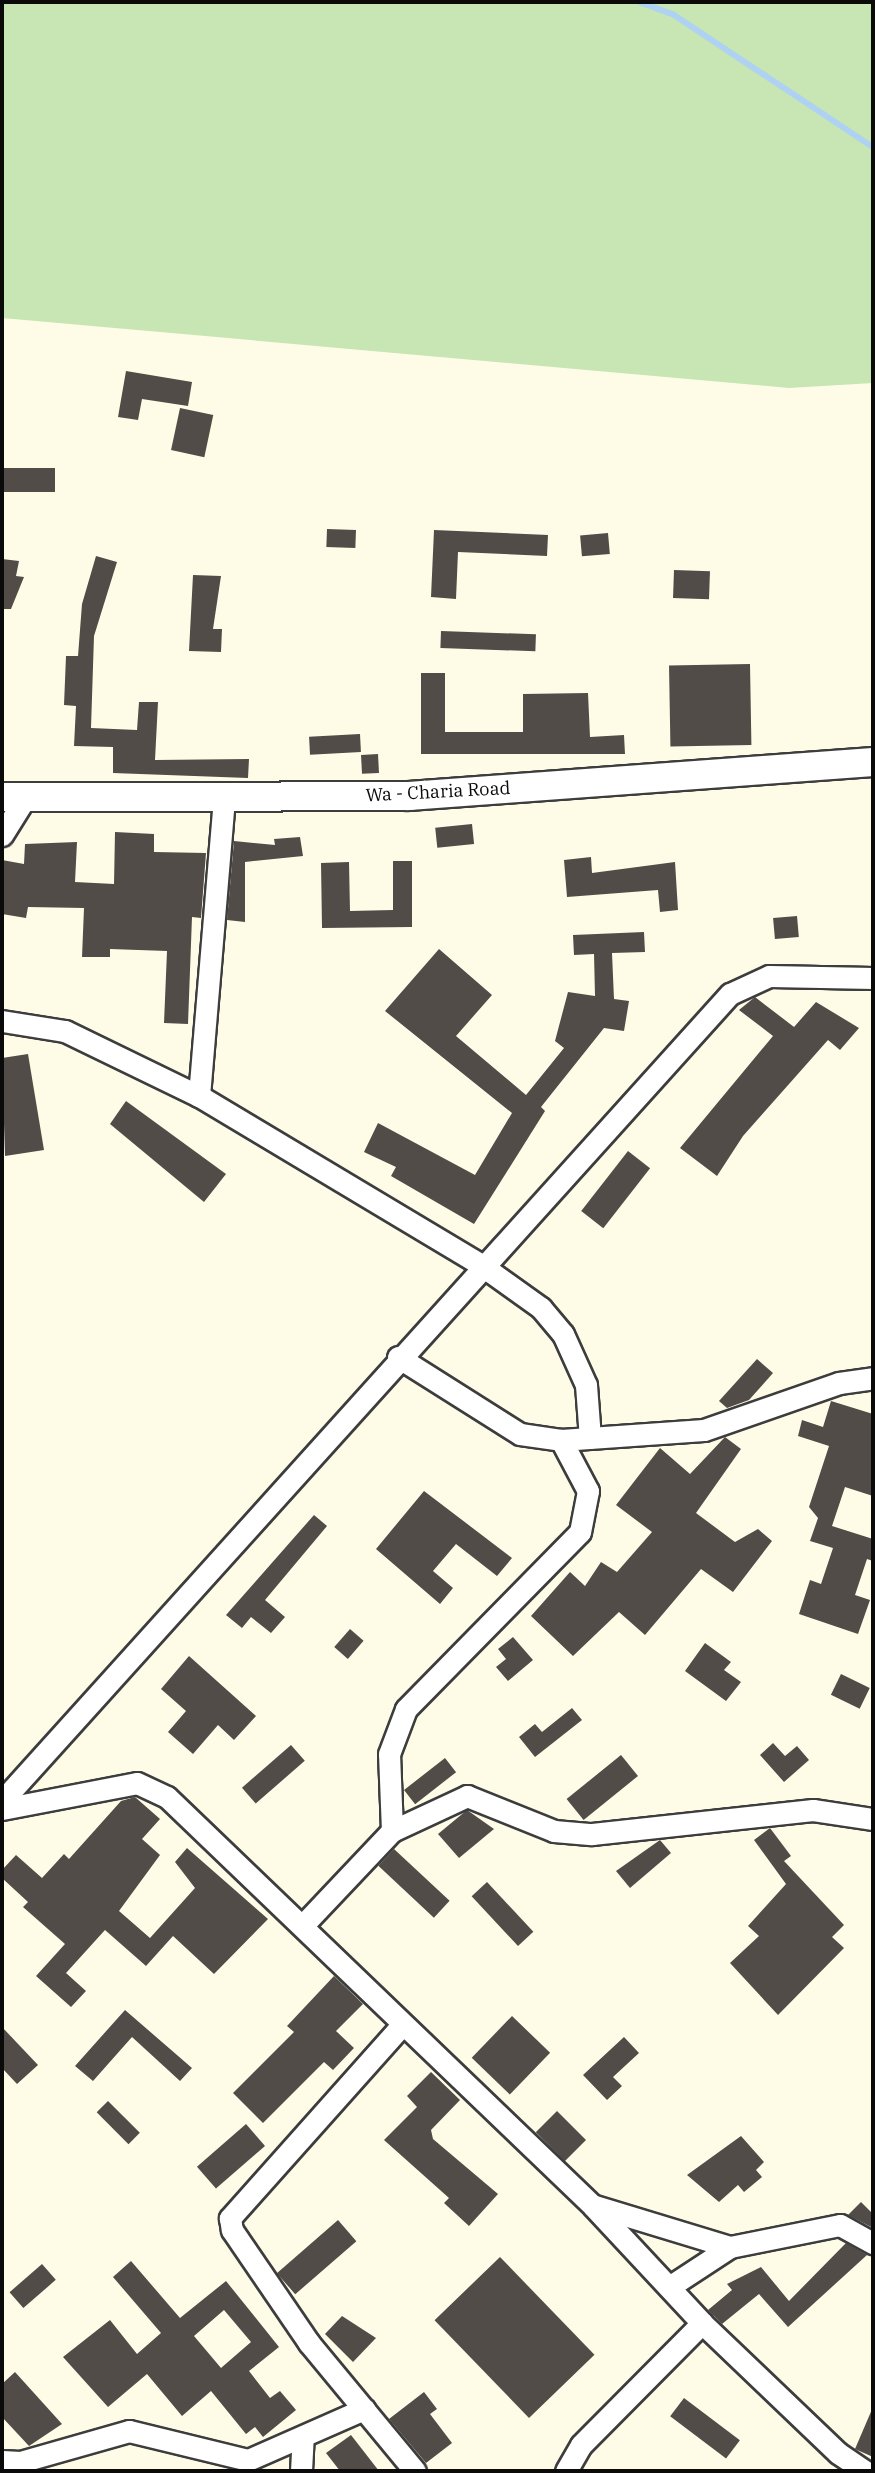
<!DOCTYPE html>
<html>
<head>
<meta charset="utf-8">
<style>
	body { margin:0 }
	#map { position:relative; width:875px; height:2473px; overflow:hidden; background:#fefce7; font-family:"IBM Plex Serif",serif }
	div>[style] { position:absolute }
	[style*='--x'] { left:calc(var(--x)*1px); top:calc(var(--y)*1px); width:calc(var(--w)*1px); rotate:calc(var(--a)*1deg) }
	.green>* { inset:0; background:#c8e5b4 }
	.stream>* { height:6px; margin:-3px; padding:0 3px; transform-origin:3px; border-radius:3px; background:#afd2f2 }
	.building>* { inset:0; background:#514c47; transform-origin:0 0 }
	.roads { filter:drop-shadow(2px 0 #3d3d3d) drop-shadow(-2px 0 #3d3d3d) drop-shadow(0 2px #3d3d3d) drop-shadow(0 -2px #3d3d3d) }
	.minor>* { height:21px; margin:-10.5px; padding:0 10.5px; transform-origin:10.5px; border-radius:10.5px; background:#fff }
	.tertiary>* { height:28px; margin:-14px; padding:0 14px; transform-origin:14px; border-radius:14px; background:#fff }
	span { translate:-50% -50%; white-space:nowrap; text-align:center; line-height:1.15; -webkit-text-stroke:7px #fff; paint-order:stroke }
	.street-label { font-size:18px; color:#0a0a0a }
	.frame { position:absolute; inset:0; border:4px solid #0a0a0a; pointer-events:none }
</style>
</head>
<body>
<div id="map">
	<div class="green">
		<i style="clip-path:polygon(2px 2px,873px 2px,873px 383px,789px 388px,2px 318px)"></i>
	</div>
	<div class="stream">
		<i style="--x:639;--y:2;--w:37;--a:20"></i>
		<i style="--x:674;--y:15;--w:239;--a:33.6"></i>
	</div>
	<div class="building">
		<i style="clip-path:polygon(126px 371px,192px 382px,188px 406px,142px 399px,138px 420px,118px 417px)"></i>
		<i style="left:180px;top:408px;width:34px;height:43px;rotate:12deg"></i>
		<i style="left:55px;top:468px;width:24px;height:53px;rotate:90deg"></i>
		<i style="left:327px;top:529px;width:29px;height:18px;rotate:2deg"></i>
		<i style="clip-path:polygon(434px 530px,548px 535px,547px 556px,458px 552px,456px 599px,431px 597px)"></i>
		<i style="left:608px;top:533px;width:21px;height:28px;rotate:85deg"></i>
		<i style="clip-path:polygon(96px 556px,117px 562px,94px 636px,91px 728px,137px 730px,139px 702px,158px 702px,155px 760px,249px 759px,248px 778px,113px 773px,113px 747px,74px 746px,76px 706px,64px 705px,66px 656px,78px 656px,82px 604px)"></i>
		<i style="clip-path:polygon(2px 559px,19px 561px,16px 576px,24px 577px,11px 609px,2px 609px)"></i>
		<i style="left:674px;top:570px;width:36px;height:28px;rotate:2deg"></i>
		<i style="clip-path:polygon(193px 575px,221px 576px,213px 629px,222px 629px,221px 652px,189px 651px)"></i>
		<i style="left:441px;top:631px;width:95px;height:17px;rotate:2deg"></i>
		<i style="left:750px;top:664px;width:81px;height:81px;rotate:89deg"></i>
		<i style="clip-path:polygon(421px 673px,445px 673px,445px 732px,523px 732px,523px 694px,588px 693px,590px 737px,624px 735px,625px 754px,421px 754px)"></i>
		<i style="left:360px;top:734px;width:18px;height:51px;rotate:87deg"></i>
		<i style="left:378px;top:754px;width:19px;height:17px;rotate:87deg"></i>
		<i style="left:472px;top:824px;width:20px;height:37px;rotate:84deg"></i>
		<i style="clip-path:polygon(115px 832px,154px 834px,154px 852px,206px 853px,201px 918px,192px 917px,188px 1024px,164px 1023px,167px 951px,110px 949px,110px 957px,82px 957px,84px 908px,28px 907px,26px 918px,2px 914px,2px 860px,24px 864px,25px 844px,77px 842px,75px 882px,114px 884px)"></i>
		<i style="clip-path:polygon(300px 837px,303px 856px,245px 862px,245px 922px,227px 920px,234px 841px,275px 845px,274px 839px)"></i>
		<i style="clip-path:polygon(591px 857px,592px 873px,675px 862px,678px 910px,660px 912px,658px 890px,567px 897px,564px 860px)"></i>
		<i style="clip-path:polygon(393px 861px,412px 861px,412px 927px,322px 928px,321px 863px,349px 862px,350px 911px,393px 910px)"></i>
		<i style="left:797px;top:916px;width:21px;height:24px;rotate:85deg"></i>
		<i style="clip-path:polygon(644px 932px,645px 952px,612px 953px,614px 999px,629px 1001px,624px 1031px,604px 1028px,541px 1107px,545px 1111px,474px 1224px,391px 1176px,396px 1167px,364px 1152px,378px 1123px,475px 1175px,512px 1113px,385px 1011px,439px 949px,492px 995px,456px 1036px,526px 1095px,564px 1048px,555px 1041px,568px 992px,595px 996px,594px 954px,574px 955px,573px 935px)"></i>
		<i style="clip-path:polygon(755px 997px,794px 1027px,816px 1002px,859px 1028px,840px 1050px,828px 1040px,743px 1136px,717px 1176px,680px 1148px,773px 1036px,739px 1010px)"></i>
		<i style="clip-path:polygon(28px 1054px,44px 1150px,5px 1156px,2px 1058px)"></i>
		<i style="clip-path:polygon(126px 1101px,226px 1174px,204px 1202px,110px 1124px)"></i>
		<i style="left:628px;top:1151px;width:28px;height:76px;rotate:38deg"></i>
		<i style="clip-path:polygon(757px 1359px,773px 1373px,749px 1400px,727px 1408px,719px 1401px)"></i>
		<i style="clip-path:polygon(831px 1401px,873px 1414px,873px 1496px,845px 1487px,832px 1526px,873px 1539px,873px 1561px,867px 1559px,855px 1595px,870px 1600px,858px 1634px,799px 1614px,810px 1580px,821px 1584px,833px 1548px,810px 1541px,818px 1518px,809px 1507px,829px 1446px,798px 1436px,802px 1420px,823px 1427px)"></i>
		<i style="clip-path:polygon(725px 1437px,741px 1449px,696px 1513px,735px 1542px,758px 1529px,772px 1541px,733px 1592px,701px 1569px,645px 1635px,619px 1612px,573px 1656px,531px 1616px,570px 1572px,585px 1586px,601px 1562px,617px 1572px,652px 1532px,616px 1505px,660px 1448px,690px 1474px)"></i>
		<i style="clip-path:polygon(424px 1491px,512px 1558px,497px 1576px,456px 1544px,433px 1571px,453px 1588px,440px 1604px,376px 1549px)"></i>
		<i style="clip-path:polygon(314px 1515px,327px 1526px,265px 1600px,285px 1617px,271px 1633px,251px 1617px,242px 1628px,226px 1615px)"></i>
		<i style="left:350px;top:1629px;width:18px;height:24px;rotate:41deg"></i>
		<i style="clip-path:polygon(513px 1637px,533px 1660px,508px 1681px,496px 1667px,506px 1659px,498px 1649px)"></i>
		<i style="clip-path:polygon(705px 1643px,731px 1662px,724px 1670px,741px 1682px,726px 1701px,685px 1671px)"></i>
		<i style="clip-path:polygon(189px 1656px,256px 1716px,234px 1740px,218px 1725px,193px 1754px,168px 1732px,186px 1711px,161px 1689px)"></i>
		<i style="left:841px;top:1674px;width:32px;height:23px;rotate:26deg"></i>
		<i style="clip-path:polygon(572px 1708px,582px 1720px,535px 1757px,519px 1737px,535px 1724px,542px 1732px)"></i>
		<i style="clip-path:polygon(773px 1743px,785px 1756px,797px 1746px,809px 1760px,784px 1782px,760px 1755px)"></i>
		<i style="left:291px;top:1745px;width:21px;height:65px;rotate:49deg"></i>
		<i style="left:621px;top:1755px;width:27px;height:70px;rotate:51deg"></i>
		<i style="left:445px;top:1758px;width:18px;height:52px;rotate:52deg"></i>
		<i style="clip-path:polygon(135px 1797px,160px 1819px,142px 1839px,160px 1855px,119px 1911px,150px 1938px,195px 1888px,175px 1862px,187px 1848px,268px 1919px,214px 1974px,173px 1936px,146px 1966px,105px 1930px,66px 1973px,86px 1991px,71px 2007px,36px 1976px,65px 1944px,23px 1907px,28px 1902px,2px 1878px,2px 1870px,16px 1855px,42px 1878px,64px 1854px,69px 1859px,121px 1801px)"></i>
		<i style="clip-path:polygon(467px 1810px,494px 1829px,459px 1858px,438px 1834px)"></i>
		<i style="clip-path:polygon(770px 1828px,791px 1856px,784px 1861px,844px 1925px,832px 1937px,844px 1948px,778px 2015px,730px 1963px,759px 1936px,748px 1926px,786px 1884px,754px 1840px)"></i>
		<i style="clip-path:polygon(660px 1840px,671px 1853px,630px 1888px,616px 1871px)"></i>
		<i style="left:394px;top:1849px;width:76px;height:23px;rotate:43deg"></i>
		<i style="left:487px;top:1882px;width:68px;height:21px;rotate:47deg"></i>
		<i style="clip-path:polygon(334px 1976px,363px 2004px,336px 2031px,354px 2048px,333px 2070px,324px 2062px,263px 2123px,233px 2093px,294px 2032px,287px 2026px)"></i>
		<i style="clip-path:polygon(125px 2010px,192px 2068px,180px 2081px,132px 2037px,93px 2081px,75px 2066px)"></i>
		<i style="left:512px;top:2016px;width:53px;height:58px;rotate:44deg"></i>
		<i style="clip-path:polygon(2px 2027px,38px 2065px,17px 2084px,2px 2068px)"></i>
		<i style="clip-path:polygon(624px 2037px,639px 2053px,613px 2077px,622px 2086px,607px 2100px,583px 2075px)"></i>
		<i style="clip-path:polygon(431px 2072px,460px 2100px,431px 2130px,433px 2139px,498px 2194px,469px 2226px,444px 2203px,449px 2198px,384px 2140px,417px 2107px,407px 2096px)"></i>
		<i style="left:108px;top:2101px;width:45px;height:16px;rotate:45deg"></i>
		<i style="left:557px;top:2111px;width:41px;height:30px;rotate:45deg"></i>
		<i style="left:246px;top:2124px;width:29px;height:65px;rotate:49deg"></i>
		<i style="clip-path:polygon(741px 2136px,764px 2162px,756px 2170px,762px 2177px,744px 2192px,738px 2185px,719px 2202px,687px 2175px)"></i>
		<i style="clip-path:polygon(861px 2202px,873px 2214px,873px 2228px,848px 2215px)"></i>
		<i style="left:338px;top:2220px;width:28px;height:81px;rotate:49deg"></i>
		<i style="clip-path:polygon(846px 2243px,867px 2255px,788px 2327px,759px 2294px,722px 2324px,708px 2310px,732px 2290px,727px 2284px,761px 2267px,789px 2301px)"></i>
		<i style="left:500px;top:2257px;width:136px;height:91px;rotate:46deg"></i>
		<i style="clip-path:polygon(evenodd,131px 2261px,180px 2318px,226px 2281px,279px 2347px,249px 2371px,270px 2398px,280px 2391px,296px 2410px,263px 2437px,255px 2427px,246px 2434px,211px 2391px,182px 2416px,147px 2374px,108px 2407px,63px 2357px,110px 2320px,137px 2354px,161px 2333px,113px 2277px,131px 2261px,224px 2310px,251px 2342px,221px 2368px,194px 2336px,224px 2310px)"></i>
		<i style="left:42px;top:2264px;width:21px;height:43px;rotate:49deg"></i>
		<i style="clip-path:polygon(342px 2316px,376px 2338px,353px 2362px,325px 2334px)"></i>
		<i style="clip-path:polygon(15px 2372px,62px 2424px,29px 2446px,2px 2417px,2px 2384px)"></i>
		<i style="clip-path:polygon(424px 2392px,437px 2409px,430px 2414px,452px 2443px,426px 2463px,389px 2419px)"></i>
		<i style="left:684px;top:2398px;width:70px;height:23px;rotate:37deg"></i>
		<i style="clip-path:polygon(873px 2407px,873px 2457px,855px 2449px)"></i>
		<i style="clip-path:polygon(351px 2435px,379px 2471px,340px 2471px,326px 2453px)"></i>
	</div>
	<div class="roads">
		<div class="minor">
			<i style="--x:2;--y:835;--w:40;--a:-58"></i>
			<i style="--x:2;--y:1021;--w:64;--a:9"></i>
			<i style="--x:65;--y:1031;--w:149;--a:25.9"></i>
			<i style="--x:199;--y:1096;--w:329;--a:30.9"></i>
			<i style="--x:481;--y:1265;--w:74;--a:35.6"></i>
			<i style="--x:541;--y:1308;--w:34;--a:50"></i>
			<i style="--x:563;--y:1334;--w:56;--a:65.7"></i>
			<i style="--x:586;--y:1385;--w:53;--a:85.7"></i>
			<i style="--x:199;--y:1096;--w:299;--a:-85.2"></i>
			<i style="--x:398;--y:1357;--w:144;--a:32.3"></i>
			<i style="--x:520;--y:1434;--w:41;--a:8.3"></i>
			<i style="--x:561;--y:1440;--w:143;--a:-4"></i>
			<i style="--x:704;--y:1430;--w:143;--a:-19.2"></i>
			<i style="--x:839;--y:1383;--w:34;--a:-8"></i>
			<i style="--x:2;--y:1801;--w:1087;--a:-47.95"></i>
			<i style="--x:730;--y:994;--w:43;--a:-24.8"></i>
			<i style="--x:769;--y:976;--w:104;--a:1.1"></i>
			<i style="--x:2;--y:1809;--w:137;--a:-10.9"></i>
			<i style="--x:137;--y:1783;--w:33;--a:25"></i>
			<i style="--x:167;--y:1797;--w:591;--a:43.83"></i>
			<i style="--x:593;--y:2206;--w:160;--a:47"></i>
			<i style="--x:702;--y:2323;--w:188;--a:43.7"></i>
			<i style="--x:838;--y:2453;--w:32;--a:34"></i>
			<i style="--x:392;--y:1831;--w:77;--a:-92.2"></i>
			<i style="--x:389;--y:1754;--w:48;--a:-69.3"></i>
			<i style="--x:406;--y:1709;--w:248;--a:-45.5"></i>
			<i style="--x:580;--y:1532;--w:42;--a:-79"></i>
			<i style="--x:588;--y:1491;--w:58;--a:-117.9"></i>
			<i style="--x:303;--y:1925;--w:129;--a:-46.6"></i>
			<i style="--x:392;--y:1831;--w:83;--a:-25"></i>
			<i style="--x:467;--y:1796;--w:94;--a:21.9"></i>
			<i style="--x:554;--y:1831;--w:38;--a:5"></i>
			<i style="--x:592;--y:1834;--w:222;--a:-6.2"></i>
			<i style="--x:813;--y:1810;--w:61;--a:8.5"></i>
			<i style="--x:402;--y:2025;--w:259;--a:131.7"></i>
			<i style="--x:230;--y:2218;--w:12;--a:81"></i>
			<i style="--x:232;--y:2230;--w:137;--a:55.7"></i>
			<i style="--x:309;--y:2343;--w:166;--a:50.4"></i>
			<i style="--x:595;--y:2206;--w:141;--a:16.9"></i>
			<i style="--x:669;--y:2287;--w:73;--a:-33.3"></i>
			<i style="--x:730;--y:2247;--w:112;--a:-11.3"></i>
			<i style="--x:840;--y:2225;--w:38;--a:29"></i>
			<i style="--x:2;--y:2461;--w:18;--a:3"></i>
			<i style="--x:20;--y:2462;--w:113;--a:-15.9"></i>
			<i style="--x:129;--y:2431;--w:122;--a:13.7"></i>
			<i style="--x:248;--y:2460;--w:127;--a:-23.7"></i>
			<i style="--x:301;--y:2471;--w:34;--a:-87"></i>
			<i style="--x:566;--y:2471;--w:30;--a:-60"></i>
			<i style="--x:581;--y:2445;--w:172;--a:-45.2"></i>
		</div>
		<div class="tertiary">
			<i style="--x:2;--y:797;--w:407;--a:-0.1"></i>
			<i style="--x:409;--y:796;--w:465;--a:-4.2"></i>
		</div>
	</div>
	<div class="street-label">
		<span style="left:438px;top:792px;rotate:-3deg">Wa - Charia Road</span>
	</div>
	<div class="frame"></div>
</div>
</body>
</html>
